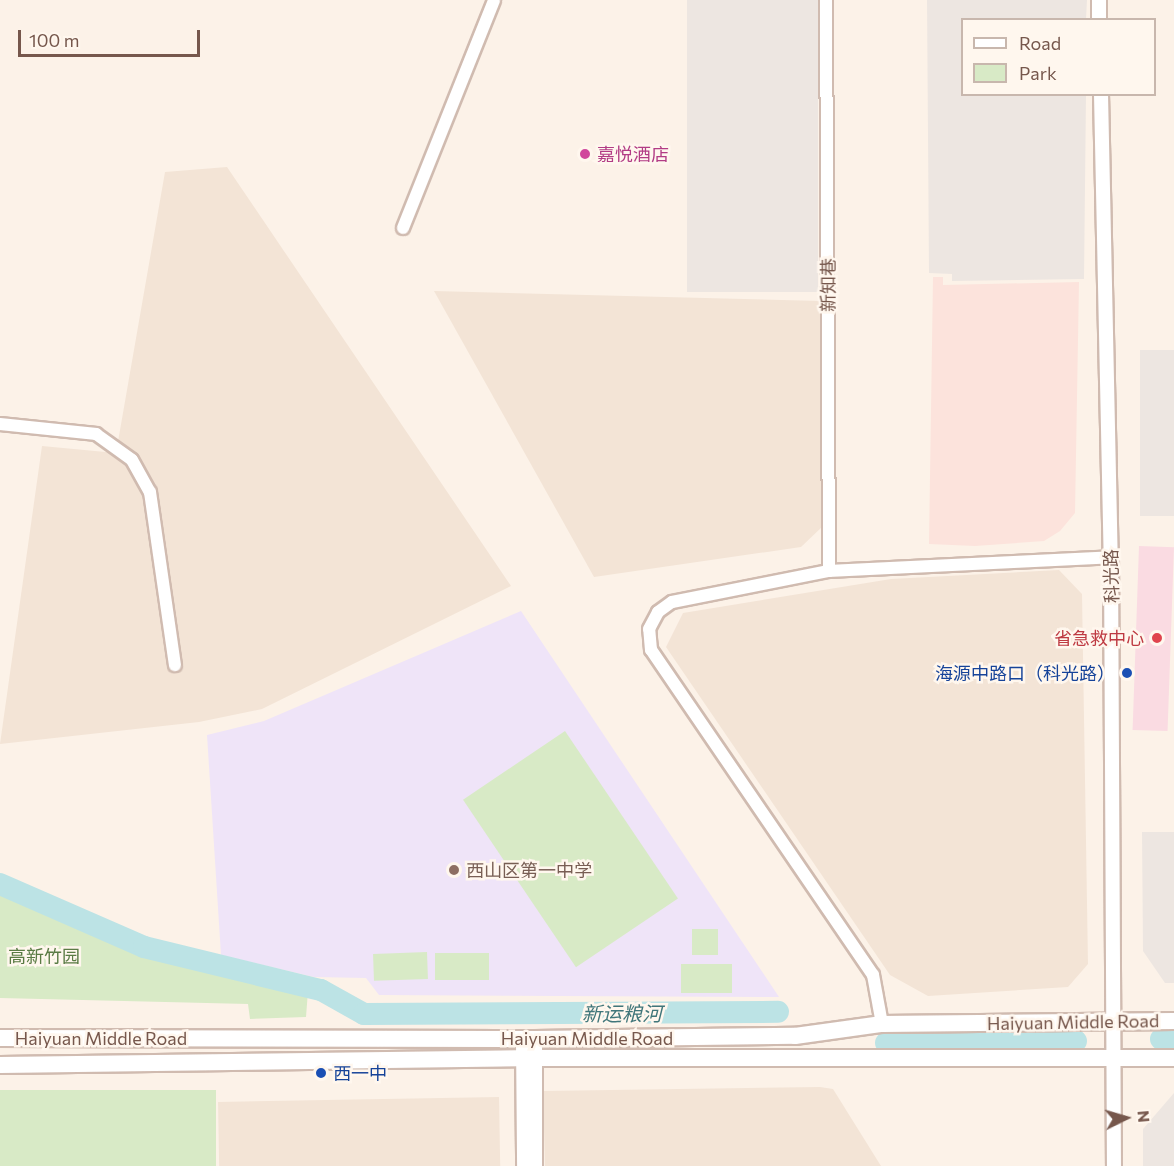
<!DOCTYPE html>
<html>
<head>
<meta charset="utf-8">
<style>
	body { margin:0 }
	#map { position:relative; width:1174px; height:1166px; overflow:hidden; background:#fcf2e8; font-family:Commissioner,"Noto Sans SC",sans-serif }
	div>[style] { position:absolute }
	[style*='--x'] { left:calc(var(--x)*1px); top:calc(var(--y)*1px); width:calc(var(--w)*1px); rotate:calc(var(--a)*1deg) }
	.residential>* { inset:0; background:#f3e4d6; transform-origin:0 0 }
	.commercial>* { inset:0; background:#fce3dc }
	.industrial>* { inset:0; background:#ede6e1; transform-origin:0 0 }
	.education>* { inset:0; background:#efe4f8 }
	.medical>* { inset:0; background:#fadbe2; transform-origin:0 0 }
	.green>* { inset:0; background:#d8eac6; transform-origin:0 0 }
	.river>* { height:22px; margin:-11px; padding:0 11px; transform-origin:11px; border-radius:11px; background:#bce3e5 }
	.roads { filter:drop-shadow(2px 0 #d0bbb0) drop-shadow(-2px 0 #d0bbb0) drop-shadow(0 2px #d0bbb0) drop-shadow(0 -2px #d0bbb0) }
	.minor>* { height:12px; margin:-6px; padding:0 6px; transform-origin:6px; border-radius:6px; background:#fff }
	.tertiary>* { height:14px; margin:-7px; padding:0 7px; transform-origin:7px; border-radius:7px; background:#fff }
	.secondary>* { height:16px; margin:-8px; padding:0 8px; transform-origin:8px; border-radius:8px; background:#fff }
	.dots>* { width:16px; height:16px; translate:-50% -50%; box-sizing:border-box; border:3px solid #fff7ee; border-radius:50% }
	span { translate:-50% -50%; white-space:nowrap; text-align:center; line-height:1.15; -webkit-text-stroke:5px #fff7ee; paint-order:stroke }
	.hotel-label { font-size:18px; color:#b23c85 }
	.left { translate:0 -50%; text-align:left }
	.street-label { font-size:18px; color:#76574c }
	.health-label { font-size:18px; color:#be3a42 }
	.right { translate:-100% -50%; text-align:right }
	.transit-label { font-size:18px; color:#164399 }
	.education-label { font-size:18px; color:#785e54 }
	.park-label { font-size:18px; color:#5a7b44 }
	.water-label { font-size:20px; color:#40767a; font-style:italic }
	.legend { position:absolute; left:961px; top:18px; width:195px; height:78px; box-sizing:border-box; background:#fff7ee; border:2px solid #c8b7ad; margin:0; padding:8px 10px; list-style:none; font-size:18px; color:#76574c }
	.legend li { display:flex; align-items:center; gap:12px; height:30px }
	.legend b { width:30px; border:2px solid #c8b7ad }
	.north { position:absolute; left:1096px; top:1088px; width:60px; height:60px; -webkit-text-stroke:4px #fff7ee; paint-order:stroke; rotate:85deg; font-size:16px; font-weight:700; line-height:24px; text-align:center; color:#76574c }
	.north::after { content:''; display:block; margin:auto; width:21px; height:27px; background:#76574c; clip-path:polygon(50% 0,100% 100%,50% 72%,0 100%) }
	.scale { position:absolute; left:18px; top:30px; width:182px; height:27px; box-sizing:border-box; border:3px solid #76574c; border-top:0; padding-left:8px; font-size:18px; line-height:21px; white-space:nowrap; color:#76574c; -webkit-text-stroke:4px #fff7ee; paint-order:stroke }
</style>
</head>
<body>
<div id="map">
	<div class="residential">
		<i style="clip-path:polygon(227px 167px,511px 586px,262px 709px,199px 722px,0 744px,42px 446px,116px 453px,165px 172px)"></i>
		<i style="clip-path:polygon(434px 291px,821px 301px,823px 526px,801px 547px,594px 577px)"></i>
		<i style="clip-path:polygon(1059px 570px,1082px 594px,1088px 964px,1068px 987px,928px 996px,890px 975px,666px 647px,683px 613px,891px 579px)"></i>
		<i style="clip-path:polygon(820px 1087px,833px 1089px,881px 1166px,545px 1166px,543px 1091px)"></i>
		<i style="left:499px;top:1097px;width:69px;height:281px;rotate:89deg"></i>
	</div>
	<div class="commercial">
		<i style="clip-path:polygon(933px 277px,943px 277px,943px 285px,1079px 282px,1075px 513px,1060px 531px,1044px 541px,975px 546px,929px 544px)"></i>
	</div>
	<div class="industrial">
		<i style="left:687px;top:0;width:131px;height:292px"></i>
		<i style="clip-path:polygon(927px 0,1087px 0,1086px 19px,962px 20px,962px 94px,1086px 95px,1084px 279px,952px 281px,952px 274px,929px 273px)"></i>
		<i style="left:1140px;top:350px;width:34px;height:166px"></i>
		<i style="clip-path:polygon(1142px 832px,1174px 832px,1174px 983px,1165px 983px,1143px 951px)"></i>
		<i style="clip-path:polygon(1174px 1093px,1174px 1166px,1143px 1166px,1143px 1129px)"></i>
	</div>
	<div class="education">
		<i style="clip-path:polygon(521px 611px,779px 997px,379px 995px,366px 978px,314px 977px,221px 955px,207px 735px,264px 721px)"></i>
	</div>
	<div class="medical">
		<i style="left:1139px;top:546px;width:35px;height:184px;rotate:2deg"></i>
	</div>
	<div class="green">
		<i style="left:565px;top:731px;width:202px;height:123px;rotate:56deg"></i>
		<i style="clip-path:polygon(0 892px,151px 952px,308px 991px,306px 1017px,250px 1019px,248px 1004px,0 998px)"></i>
		<i style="left:692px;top:929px;width:26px;height:26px"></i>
		<i style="left:427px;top:952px;width:27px;height:54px;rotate:88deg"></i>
		<i style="left:435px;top:953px;width:54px;height:27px"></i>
		<i style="left:732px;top:964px;width:29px;height:51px;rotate:90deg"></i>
		<i style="left:0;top:1090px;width:216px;height:76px"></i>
	</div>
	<div class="river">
		<i style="--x:0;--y:884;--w:157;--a:23.6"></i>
		<i style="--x:144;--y:947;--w:182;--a:13.7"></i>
		<i style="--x:321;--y:990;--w:49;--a:29.2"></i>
		<i style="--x:364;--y:1014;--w:414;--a:-0.3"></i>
		<i style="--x:1161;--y:1039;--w:13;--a:0"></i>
		<i style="--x:886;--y:1043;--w:190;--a:-0.6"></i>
	</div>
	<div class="roads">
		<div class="minor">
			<i style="--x:826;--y:0;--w:571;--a:89.7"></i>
			<i style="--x:403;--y:228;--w:245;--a:-68.2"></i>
			<i style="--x:0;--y:424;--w:97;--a:5.9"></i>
			<i style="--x:96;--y:434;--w:44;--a:35.8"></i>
			<i style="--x:132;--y:460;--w:37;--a:61"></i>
			<i style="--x:150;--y:492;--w:175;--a:81.8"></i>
			<i style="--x:882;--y:1024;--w:50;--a:-100.4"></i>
			<i style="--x:873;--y:975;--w:394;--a:-124.3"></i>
			<i style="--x:651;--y:650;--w:21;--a:-95"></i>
			<i style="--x:649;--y:629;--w:19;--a:-62"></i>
			<i style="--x:658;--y:612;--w:17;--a:-36"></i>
			<i style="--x:672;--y:602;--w:160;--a:-11.2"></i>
			<i style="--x:829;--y:571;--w:282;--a:-2.8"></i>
		</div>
		<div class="tertiary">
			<i style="--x:1099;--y:0;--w:20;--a:90"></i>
			<i style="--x:1101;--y:94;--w:463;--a:88.8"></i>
			<i style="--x:1111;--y:557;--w:609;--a:89.72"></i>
			<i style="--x:523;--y:1039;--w:127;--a:89.5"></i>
			<i style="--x:535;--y:1039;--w:127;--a:90"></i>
		</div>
		<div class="secondary">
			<i style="--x:0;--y:1038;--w:535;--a:0.11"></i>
			<i style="--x:535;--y:1039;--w:260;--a:-0.7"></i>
			<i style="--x:795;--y:1036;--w:88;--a:-7.9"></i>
			<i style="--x:882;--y:1024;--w:292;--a:-0.6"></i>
			<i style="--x:0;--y:1065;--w:534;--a:-0.75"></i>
			<i style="--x:534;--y:1058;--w:640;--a:0"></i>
		</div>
	</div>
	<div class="dots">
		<i style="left:585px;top:154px;background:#d1479c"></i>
		<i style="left:1157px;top:638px;background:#e0444e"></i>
		<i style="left:1127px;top:673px;background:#1a4fb4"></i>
		<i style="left:454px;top:870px;background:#8d6e63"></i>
		<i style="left:321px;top:1073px;background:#1a4fb4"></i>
	</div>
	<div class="hotel-label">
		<span class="left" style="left:597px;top:154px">嘉悦酒店</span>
	</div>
	<div class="street-label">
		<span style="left:828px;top:285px;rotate:-90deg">新知巷</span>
		<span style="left:1111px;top:576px;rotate:-91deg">科光路</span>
		<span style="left:1073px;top:1022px;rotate:-1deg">Haiyuan Middle Road</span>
		<span style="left:101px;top:1038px">Haiyuan Middle Road</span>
		<span style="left:587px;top:1038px">Haiyuan Middle Road</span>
	</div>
	<div class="health-label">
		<span class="right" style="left:1144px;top:638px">省急救中心</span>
	</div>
	<div class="transit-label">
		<span class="right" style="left:1115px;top:673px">海源中路口（科光路）</span>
		<span class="left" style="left:333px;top:1073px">西一中</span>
	</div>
	<div class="education-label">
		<span class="left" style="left:466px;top:870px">西山区第一中学</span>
	</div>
	<div class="park-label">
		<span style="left:44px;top:956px">高新竹园</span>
	</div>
	<div class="water-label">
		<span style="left:622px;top:1013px">新运粮河</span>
	</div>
	<ul class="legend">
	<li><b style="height:8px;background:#fff"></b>Road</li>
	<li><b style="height:16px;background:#d8eac6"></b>Park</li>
	</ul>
	<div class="north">N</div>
	<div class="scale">100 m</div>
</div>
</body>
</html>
